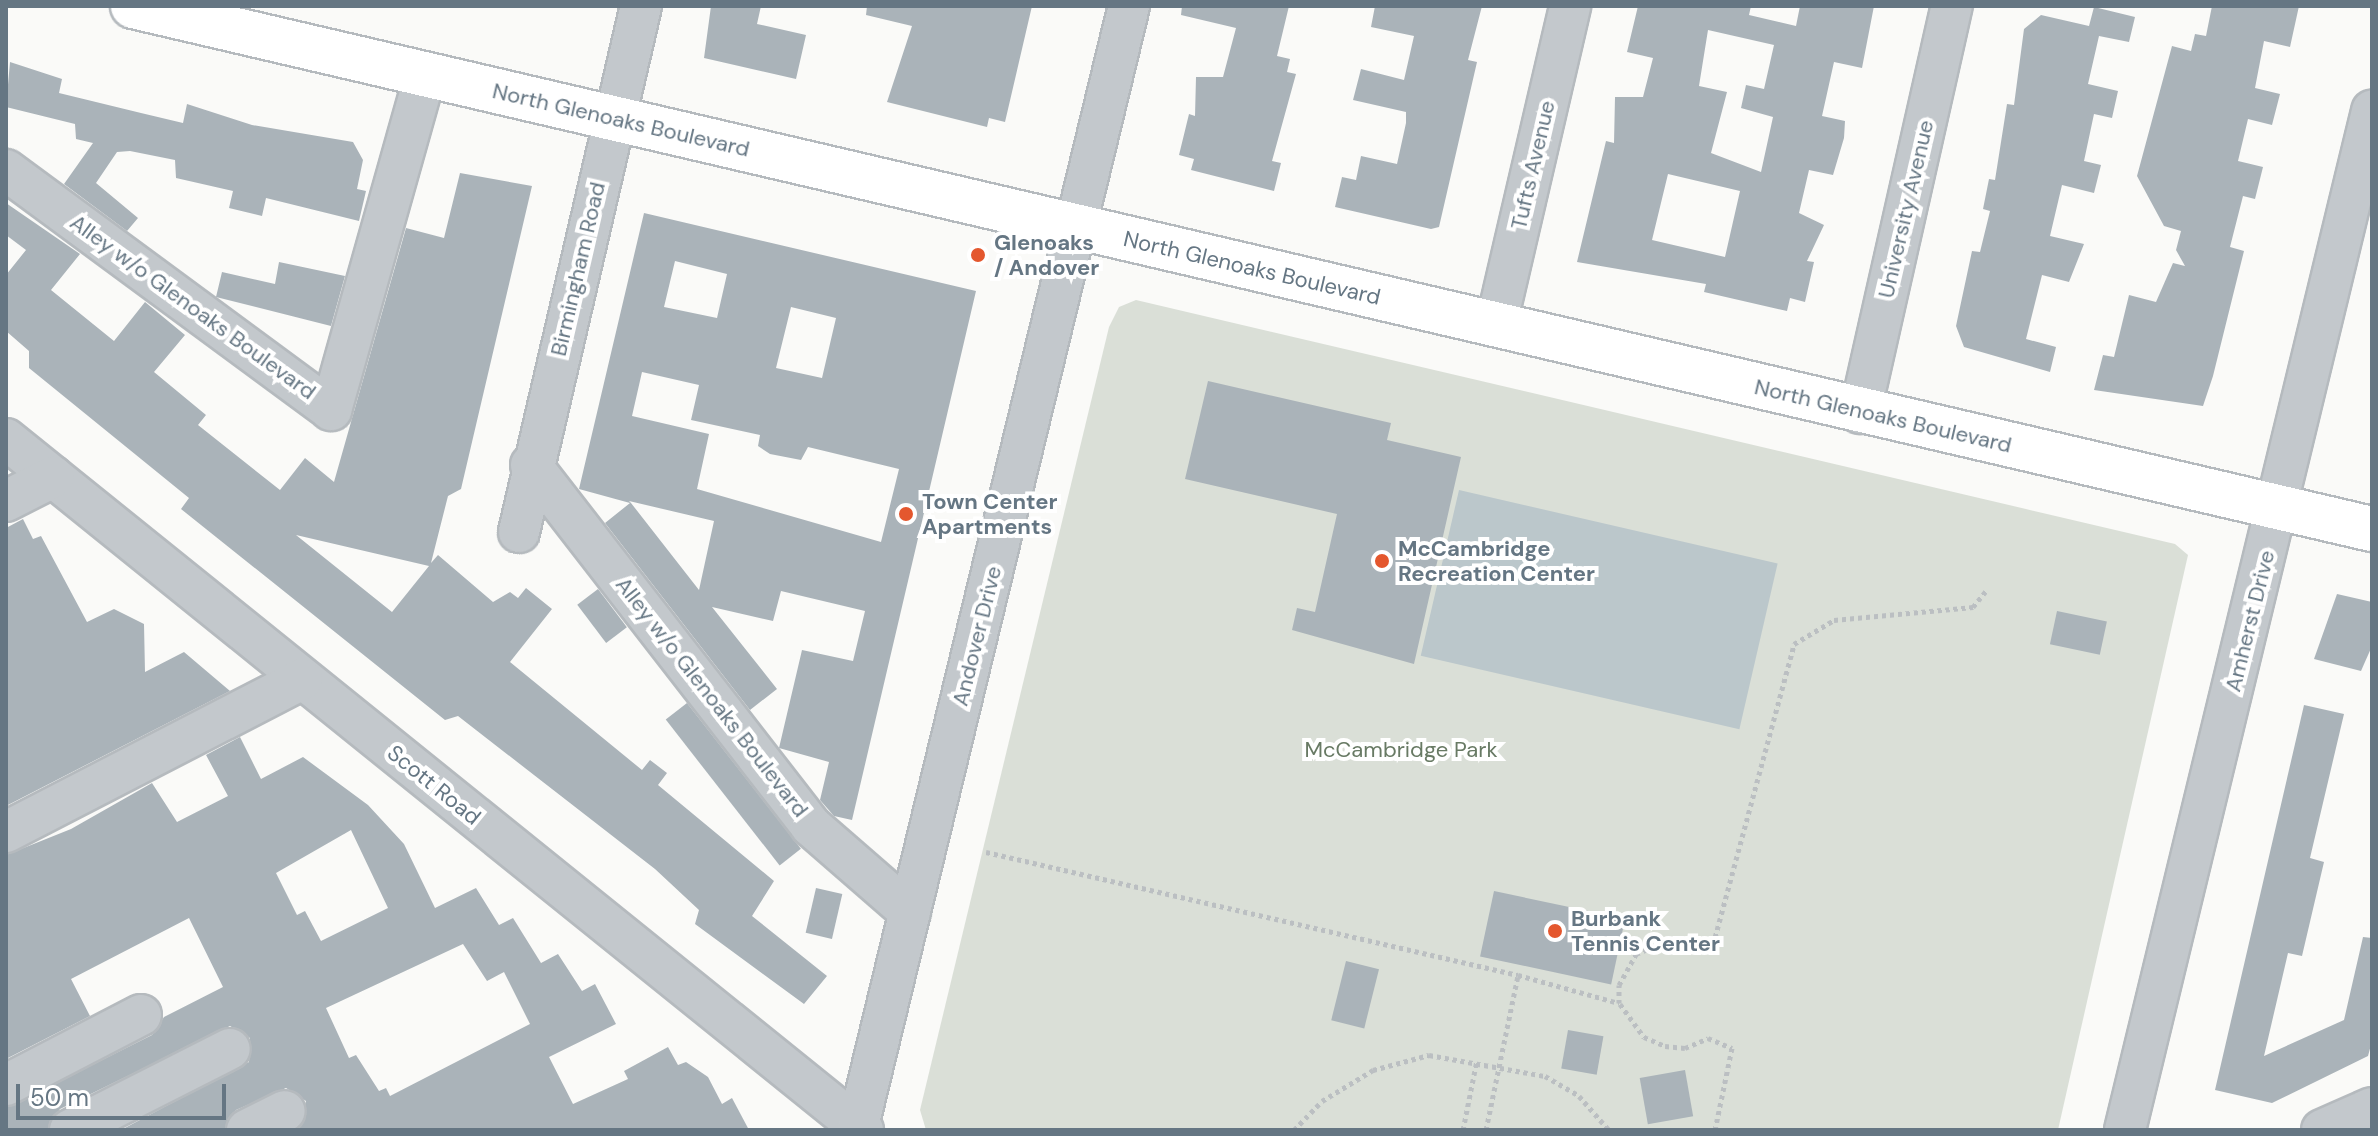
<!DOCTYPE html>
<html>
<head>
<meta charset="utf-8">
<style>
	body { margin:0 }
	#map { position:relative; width:2378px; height:1136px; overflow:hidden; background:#fafaf8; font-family:"DM Sans",sans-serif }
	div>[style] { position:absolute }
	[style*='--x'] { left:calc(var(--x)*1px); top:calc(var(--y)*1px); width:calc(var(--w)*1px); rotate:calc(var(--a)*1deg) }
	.green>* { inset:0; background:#dadfd7 }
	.water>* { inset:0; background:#bbc7cb; transform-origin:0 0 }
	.building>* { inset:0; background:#aab3b9; transform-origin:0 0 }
	.path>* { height:5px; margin-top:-2.5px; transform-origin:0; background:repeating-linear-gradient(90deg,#bbbfc2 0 4px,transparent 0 8px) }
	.roads { filter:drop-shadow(2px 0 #b5babe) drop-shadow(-2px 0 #b5babe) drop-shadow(0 2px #b5babe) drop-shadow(0 -2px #b5babe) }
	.minor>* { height:40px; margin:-20px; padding:0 20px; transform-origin:20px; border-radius:20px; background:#c3c8cc }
	.major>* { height:44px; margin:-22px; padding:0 22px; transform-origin:22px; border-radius:22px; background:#fff }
	.dots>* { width:22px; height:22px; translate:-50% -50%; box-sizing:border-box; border:4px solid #fff; border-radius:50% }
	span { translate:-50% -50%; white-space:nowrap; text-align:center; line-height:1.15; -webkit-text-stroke:8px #fff; paint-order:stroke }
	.street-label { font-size:22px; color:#657683 }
	.poi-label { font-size:22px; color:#657683; font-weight:700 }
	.left { translate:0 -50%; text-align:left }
	.park-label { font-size:22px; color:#687a64 }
	.frame { position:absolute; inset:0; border:8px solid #657683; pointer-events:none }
	.scale { position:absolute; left:16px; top:1084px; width:210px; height:36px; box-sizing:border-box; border:4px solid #657683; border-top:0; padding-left:10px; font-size:24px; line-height:28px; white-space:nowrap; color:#657683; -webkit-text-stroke:6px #fff; paint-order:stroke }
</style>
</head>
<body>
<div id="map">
	<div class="green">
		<i style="clip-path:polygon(1136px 300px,2175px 544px,2188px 555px,2058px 1130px,926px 1130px,920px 1110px,1109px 327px,1119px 307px)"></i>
	</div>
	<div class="water">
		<i style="left:1459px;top:490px;width:327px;height:170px;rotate:13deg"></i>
	</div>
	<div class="building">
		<i style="clip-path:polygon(711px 6px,761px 6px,757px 24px,806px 35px,796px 79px,704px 58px)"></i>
		<i style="clip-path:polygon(867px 6px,1032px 6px,1005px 122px,989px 118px,987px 127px,887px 102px,912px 26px,866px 15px)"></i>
		<i style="clip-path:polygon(1182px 6px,1289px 6px,1277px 56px,1290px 59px,1287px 72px,1296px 74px,1272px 161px,1281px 163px,1274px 191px,1191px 170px,1194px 159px,1179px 155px,1189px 114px,1195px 116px,1196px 77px,1223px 77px,1236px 28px,1181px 15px)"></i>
		<i style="clip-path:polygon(1375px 6px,1482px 6px,1468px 60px,1477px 62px,1439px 227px,1431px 229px,1335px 207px,1342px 177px,1356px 180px,1361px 156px,1397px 164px,1406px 123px,1406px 112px,1353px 100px,1361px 69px,1404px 80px,1414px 36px,1371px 27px)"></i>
		<i style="clip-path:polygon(evenodd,1638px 6px,1751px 6px,1749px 15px,1796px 26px,1800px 6px,1874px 6px,1862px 68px,1834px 62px,1822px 116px,1845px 121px,1844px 138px,1833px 175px,1809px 170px,1799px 213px,1824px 225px,1807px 261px,1814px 262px,1805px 302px,1790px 298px,1787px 311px,1704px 292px,1706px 284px,1577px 262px,1606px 141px,1614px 143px,1615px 97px,1643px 97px,1653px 58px,1627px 52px,1638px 6px,1708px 30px,1774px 45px,1764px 89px,1746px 85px,1741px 108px,1773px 117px,1761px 172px,1711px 153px,1727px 92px,1699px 86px,1708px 30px,1638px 6px,1668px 174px,1740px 191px,1725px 257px,1652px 240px,1668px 174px)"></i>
		<i style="clip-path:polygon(2212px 6px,2299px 6px,2290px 47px,2264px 41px,2255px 88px,2280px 94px,2272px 125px,2248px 119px,2238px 161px,2263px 167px,2255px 199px,2243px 196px,2230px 247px,2244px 251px,2213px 376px,2203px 406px,2094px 390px,2103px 355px,2114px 357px,2129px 295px,2156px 302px,2173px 263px,2185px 266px,2176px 250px,2181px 231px,2164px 226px,2137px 176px,2172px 46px,2191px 51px,2195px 34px,2206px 36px)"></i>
		<i style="clip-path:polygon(2094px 7px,2135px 17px,2129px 42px,2099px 36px,2088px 84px,2118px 91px,2112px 118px,2094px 114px,2084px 161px,2101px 165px,2094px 193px,2062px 185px,2050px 236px,2084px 244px,2069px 282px,2042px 275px,2026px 339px,2056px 347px,2050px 372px,1964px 347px,1956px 326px,1972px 251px,1980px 252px,1990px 211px,1983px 209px,1989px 179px,1995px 180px,2007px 104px,2014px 105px,2024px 29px,2041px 15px,2089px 26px)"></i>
		<i style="clip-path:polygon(10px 62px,62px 79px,59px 93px,141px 113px,183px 123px,187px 104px,252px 125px,353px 142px,363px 160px,357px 189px,366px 191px,359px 221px,266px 198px,262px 216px,229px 208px,233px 191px,176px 178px,175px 160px,130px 151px,117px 152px,96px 183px,138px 218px,127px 231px,64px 184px,93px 143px,76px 139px,75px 124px,6px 107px)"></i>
		<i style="clip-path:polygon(evenodd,460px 173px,532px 186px,461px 489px,448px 496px,431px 563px,438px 555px,493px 602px,510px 592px,518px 598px,526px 588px,552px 609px,510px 662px,642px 770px,650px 760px,667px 773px,658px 785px,774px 881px,752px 916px,827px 976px,804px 1004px,695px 924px,699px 910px,655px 869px,458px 716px,445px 720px,181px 509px,189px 498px,29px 368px,29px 351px,6px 331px,6px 275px,26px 250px,6px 235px,6px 203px,80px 254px,51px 290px,114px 341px,145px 302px,185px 335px,154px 372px,206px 415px,198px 425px,280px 490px,305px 458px,334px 482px,406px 228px,444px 238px,460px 173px,296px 535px,429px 566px,392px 612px,296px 535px)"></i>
		<i style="clip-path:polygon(evenodd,644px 213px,976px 291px,852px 820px,834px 816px,820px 800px,829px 762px,779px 748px,802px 650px,853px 661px,865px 611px,781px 591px,773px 621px,712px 607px,777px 689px,750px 710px,605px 523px,630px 503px,579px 489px,644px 213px,675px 261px,727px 274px,717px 318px,664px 307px,675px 261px,644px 213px,791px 307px,836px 318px,822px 378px,776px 368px,791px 307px,644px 213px,642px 372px,699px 385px,691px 420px,760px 435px,758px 446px,770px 454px,801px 460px,808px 447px,899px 469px,881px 542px,697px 489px,709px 434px,632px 416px,642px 372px,644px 213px,629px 501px,714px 521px,699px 590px,631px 503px,629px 501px)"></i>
		<i style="clip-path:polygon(279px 262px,345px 276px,331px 326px,216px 297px,222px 272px,275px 284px)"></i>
		<i style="clip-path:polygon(1208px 381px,1391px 423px,1387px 440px,1461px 457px,1414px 664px,1292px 630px,1297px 608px,1315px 612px,1337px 514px,1185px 479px)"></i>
		<i style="clip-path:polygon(23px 519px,33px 539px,41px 536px,87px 622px,114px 609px,144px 624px,145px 672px,184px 652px,230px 691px,6px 806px,6px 528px)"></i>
		<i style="left:598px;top:589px;width:48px;height:26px;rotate:53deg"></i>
		<i style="clip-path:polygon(2337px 594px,2372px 602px,2372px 646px,2361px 671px,2314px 659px)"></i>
		<i style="left:2057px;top:611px;width:51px;height:34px;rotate:12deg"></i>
		<i style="left:687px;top:703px;width:185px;height:27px;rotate:52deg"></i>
		<i style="clip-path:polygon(2304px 705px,2344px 714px,2310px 858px,2324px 862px,2302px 956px,2288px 953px,2264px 1056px,2344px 1020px,2363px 937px,2372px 938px,2372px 1041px,2368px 1056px,2272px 1103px,2215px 1090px)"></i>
		<i style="clip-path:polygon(evenodd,240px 737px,261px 779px,303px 757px,368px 805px,404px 844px,435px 908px,476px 888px,499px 925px,513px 918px,541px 963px,558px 954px,582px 991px,595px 984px,616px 1024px,549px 1057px,573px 1104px,628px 1079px,624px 1071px,668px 1047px,678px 1065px,686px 1062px,708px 1077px,722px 1104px,732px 1098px,749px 1130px,297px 1130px,306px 1101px,286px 1088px,236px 1110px,224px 1130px,121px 1130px,249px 1062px,250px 1038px,230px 1026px,60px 1109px,47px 1130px,6px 1130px,6px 1108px,152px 1035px,164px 1017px,223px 987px,189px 918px,71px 979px,90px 1016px,6px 1059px,6px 855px,71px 829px,152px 783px,177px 822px,228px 796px,206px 755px,240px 737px,351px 830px,388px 908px,321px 941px,305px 911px,297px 915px,276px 873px,351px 830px,240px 737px,463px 944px,487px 981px,504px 972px,530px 1024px,390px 1096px,386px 1088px,379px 1091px,356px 1055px,349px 1058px,326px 1008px,463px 944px)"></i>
		<i style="left:816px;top:888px;width:27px;height:46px;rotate:13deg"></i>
		<i style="left:1494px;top:891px;width:134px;height:67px;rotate:12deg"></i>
		<i style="left:1346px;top:961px;width:34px;height:61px;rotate:14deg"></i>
		<i style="left:1568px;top:1030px;width:36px;height:39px;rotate:10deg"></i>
		<i style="left:1685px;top:1070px;width:47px;height:46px;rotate:80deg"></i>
	</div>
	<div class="path">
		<i style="--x:986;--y:852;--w:546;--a:13.02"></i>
		<i style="--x:1620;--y:1004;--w:41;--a:54"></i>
		<i style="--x:1644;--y:1037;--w:23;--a:23"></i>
		<i style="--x:1665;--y:1046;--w:20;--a:6"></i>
		<i style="--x:1685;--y:1048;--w:25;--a:-23"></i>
		<i style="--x:1708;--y:1038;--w:26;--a:23"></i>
		<i style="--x:1732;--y:1048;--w:84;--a:101.7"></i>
		<i style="--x:1294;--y:1130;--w:40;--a:-46"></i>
		<i style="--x:1322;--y:1101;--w:60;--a:-31.3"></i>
		<i style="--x:1373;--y:1070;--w:58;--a:-15"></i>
		<i style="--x:1429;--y:1055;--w:118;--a:10.3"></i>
		<i style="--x:1545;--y:1076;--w:39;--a:30"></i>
		<i style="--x:1579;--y:1096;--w:45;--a:48.6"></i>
		<i style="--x:1463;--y:1130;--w:71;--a:-78.7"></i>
		<i style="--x:1486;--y:1130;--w:158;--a:-78.3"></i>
		<i style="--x:1518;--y:975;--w:105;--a:15.5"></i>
		<i style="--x:1619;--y:1003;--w:18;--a:-90"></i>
		<i style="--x:1619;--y:985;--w:35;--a:-61"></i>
		<i style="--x:1636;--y:954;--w:38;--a:-23"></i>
		<i style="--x:1671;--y:939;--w:42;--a:8.1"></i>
		<i style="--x:1713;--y:945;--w:312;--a:-74.9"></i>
		<i style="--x:1794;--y:644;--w:47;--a:-31"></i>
		<i style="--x:1834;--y:620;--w:140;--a:-5.3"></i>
		<i style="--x:1973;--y:607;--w:22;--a:-51"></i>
	</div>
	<div class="roads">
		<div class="minor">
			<i style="--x:6;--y:170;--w:404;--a:36.4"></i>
			<i style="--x:331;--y:410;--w:348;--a:-74.3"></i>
			<i style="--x:1496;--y:325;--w:327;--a:-76.9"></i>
			<i style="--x:1860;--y:413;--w:417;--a:-77.3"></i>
			<i style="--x:6;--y:439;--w:1101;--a:38.88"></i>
			<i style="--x:531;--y:465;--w:457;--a:52.2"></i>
			<i style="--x:811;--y:826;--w:131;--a:41"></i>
			<i style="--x:6;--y:501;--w:53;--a:-27.1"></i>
			<i style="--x:519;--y:532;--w:540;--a:-76.94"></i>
			<i style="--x:6;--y:832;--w:333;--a:-27.3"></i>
			<i style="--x:6;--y:1085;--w:152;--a:-27.4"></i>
			<i style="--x:858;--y:1126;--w:1152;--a:-76.4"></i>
			<i style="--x:70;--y:1130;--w:179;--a:-26.9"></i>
			<i style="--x:247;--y:1130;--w:42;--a:-26.6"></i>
			<i style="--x:2125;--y:1130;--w:1049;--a:-76.37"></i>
			<i style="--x:2322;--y:1130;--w:55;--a:-23.7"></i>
		</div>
		<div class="major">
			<i style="--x:133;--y:6;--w:2299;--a:13.15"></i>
		</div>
	</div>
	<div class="dots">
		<i style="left:978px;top:255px;background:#e4572e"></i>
		<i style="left:906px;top:514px;background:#e4572e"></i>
		<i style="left:1382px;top:561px;background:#e4572e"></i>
		<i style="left:1555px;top:931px;background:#e4572e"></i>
	</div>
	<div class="street-label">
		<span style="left:621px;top:120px;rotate:13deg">North Glenoaks Boulevard</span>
		<span style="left:1533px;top:165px;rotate:-77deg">Tufts Avenue</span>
		<span style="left:1906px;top:209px;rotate:-77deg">University Avenue</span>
		<span style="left:1252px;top:268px;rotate:13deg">North Glenoaks Boulevard</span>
		<span style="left:578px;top:269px;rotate:-77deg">Birmingham Road</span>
		<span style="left:193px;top:307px;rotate:36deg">Alley w/o Glenoaks Boulevard</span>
		<span style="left:1883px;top:416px;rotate:13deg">North Glenoaks Boulevard</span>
		<span style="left:2250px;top:621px;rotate:-76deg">Amherst Drive</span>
		<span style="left:977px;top:636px;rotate:-76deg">Andover Drive</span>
		<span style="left:712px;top:697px;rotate:52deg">Alley w/o Glenoaks Boulevard</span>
		<span style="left:434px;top:785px;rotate:39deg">Scott Road</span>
	</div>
	<div class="poi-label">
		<span class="left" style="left:994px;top:255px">Glenoaks<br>/ Andover</span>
		<span class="left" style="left:922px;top:514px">Town Center<br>Apartments</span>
		<span class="left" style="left:1398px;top:561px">McCambridge<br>Recreation Center</span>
		<span class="left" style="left:1571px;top:931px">Burbank<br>Tennis Center</span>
	</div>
	<div class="park-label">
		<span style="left:1401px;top:750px">McCambridge Park</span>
	</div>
	<div class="frame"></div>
	<div class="scale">50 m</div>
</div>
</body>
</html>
